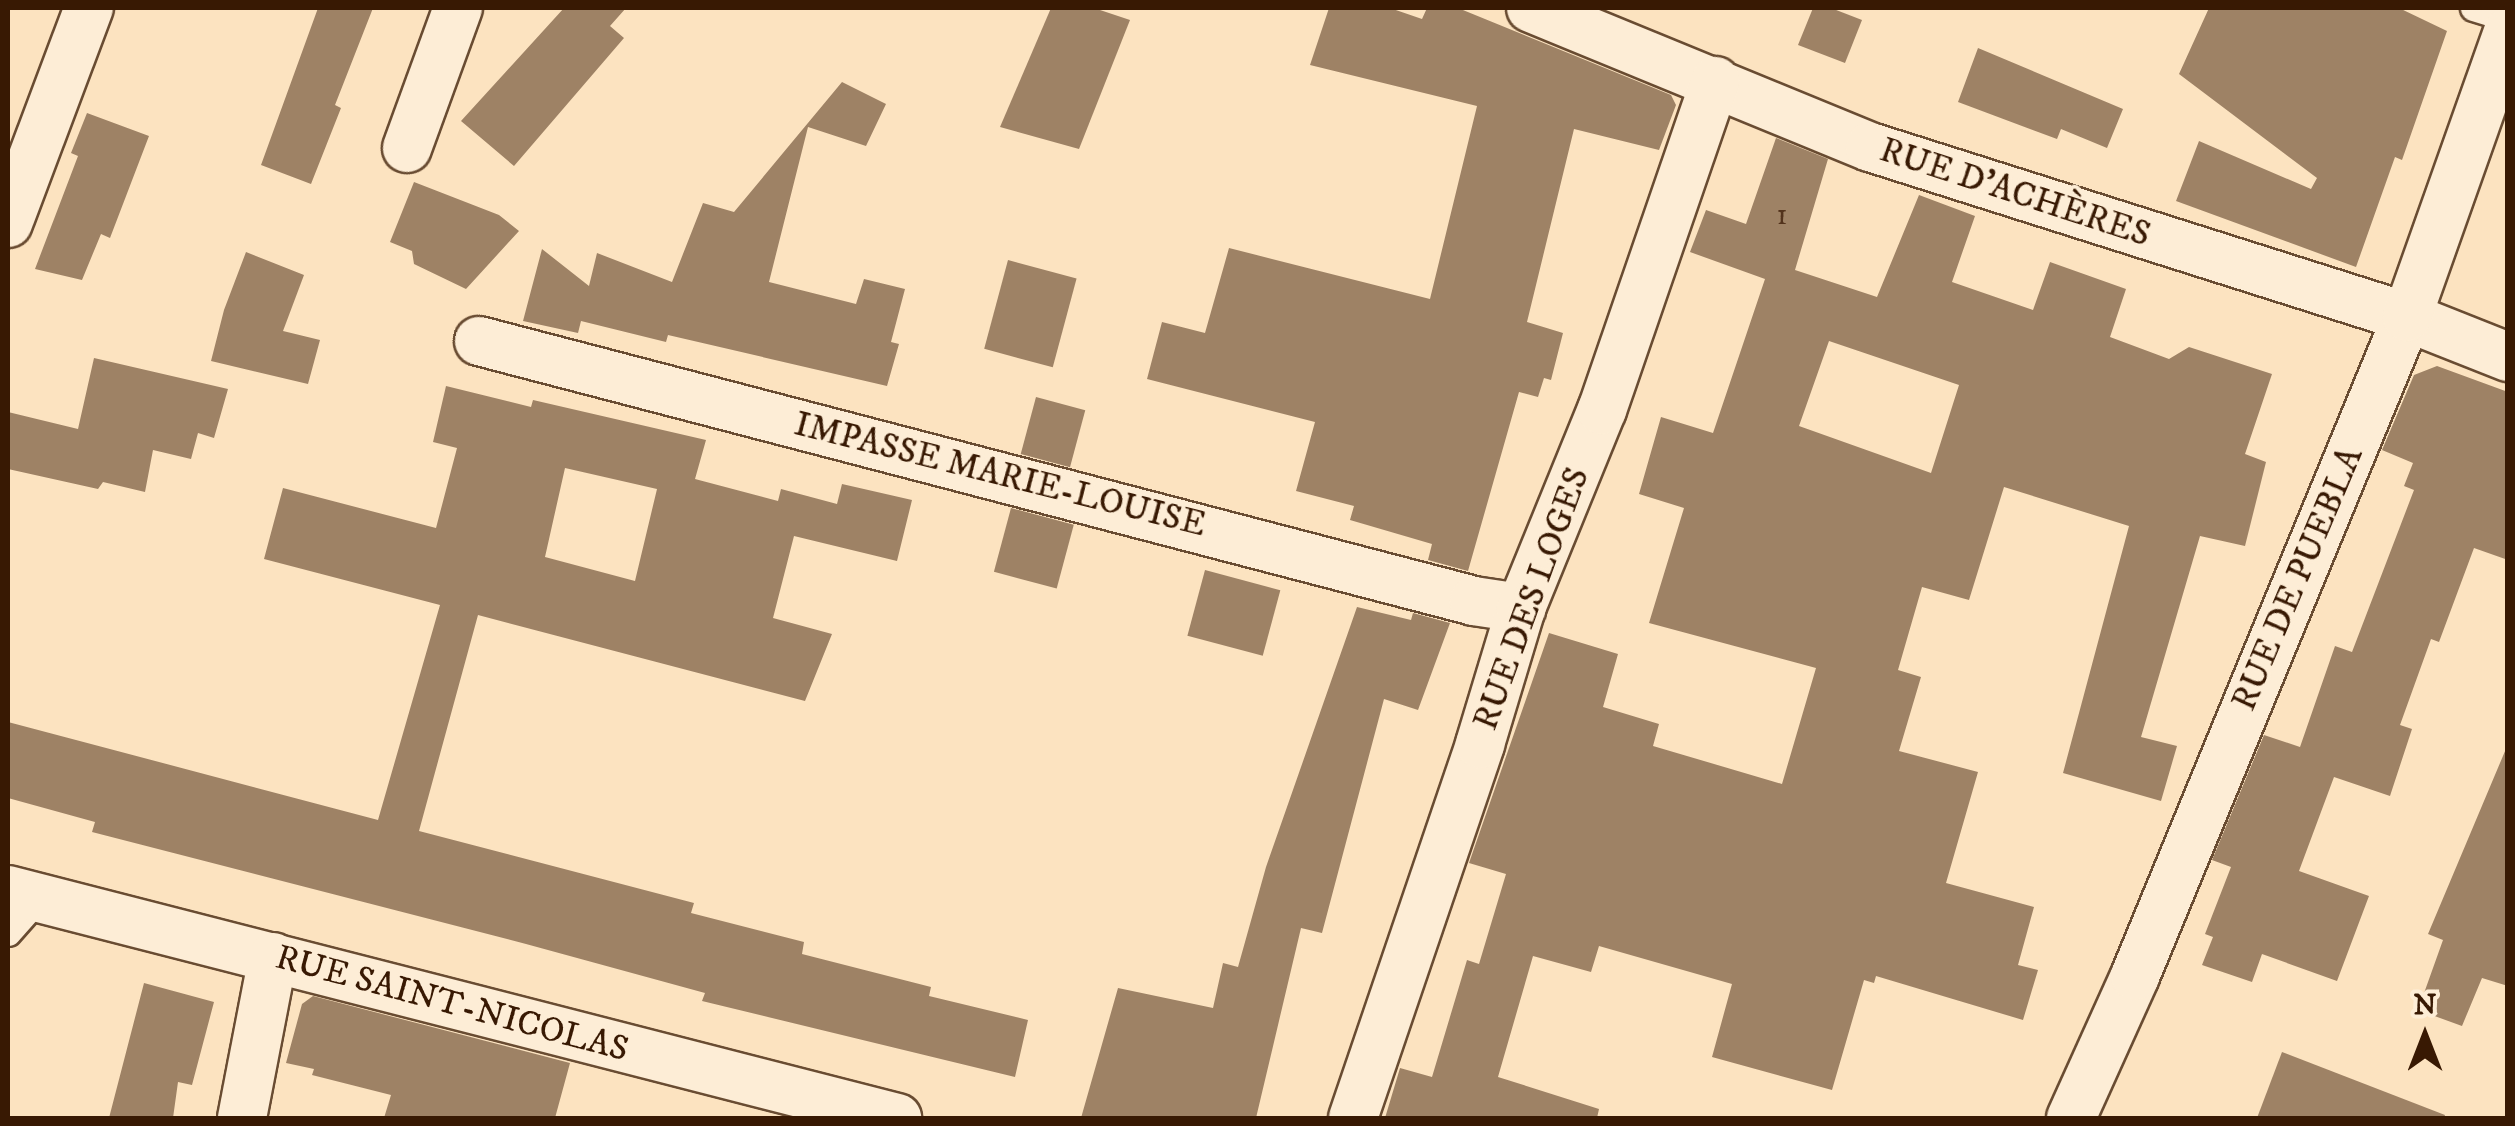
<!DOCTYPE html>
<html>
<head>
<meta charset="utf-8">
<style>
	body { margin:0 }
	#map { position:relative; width:2515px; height:1126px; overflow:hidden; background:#fce3c0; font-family:"IM FELL DW Pica",serif }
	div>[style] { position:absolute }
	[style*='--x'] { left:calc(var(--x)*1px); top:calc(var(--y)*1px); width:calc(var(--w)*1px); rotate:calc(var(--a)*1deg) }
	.building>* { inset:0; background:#9e8265; transform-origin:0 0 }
	.roads { filter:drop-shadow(2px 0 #694c32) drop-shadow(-2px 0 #694c32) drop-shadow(0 2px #694c32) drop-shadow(0 -2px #694c32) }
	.service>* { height:25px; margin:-12.5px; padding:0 12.5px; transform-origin:12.5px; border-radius:12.5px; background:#fdedd6 }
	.minor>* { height:48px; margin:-24px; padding:0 24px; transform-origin:24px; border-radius:24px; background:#fdedd6 }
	span { translate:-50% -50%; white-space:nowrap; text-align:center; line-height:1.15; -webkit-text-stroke:8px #fdedd6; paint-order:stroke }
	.number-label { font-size:30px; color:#52331c }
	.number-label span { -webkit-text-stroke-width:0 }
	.street-label { font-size:35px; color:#381903 }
	.frame { position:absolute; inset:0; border:10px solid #381903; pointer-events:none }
	.north { position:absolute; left:2375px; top:986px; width:100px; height:100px; -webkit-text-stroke:8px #fdedd6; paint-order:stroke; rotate:0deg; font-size:28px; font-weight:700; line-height:40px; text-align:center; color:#381903 }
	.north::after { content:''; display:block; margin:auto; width:35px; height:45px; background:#381903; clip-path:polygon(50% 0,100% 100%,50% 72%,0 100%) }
</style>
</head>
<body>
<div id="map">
	<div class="building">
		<i style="clip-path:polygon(318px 8px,373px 8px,335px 105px,341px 108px,311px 184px,261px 165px)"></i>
		<i style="clip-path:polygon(564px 8px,626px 8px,610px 26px,624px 38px,514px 166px,461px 121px)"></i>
		<i style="clip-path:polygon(1051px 8px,1094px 8px,1130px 20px,1079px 149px,1000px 127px)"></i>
		<i style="clip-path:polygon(1329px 8px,1390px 8px,1422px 19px,1427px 8px,1458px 8px,1671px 95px,1676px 105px,1659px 150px,1574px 129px,1527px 322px,1563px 333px,1551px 380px,1544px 378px,1538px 397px,1519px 392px,1468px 571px,1428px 560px,1432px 544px,1350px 520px,1354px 506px,1296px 491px,1315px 422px,1147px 379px,1162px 322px,1205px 333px,1229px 248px,1430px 299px,1477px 106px,1310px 65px)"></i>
		<i style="clip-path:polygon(1813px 8px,1831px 8px,1862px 20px,1845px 63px,1798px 45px)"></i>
		<i style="clip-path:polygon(2209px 8px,2399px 8px,2447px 31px,2402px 160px,2395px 157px,2356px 267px,2176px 201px,2199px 141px,2311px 189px,2317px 178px,2179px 74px)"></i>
		<i style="clip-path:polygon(1978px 48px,2123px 109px,2107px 148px,2061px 129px,2057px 139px,1958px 102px)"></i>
		<i style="clip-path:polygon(842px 82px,886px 104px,866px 146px,808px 127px,769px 282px,856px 304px,864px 279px,905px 289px,891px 342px,899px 344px,887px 386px,668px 335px,666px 342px,581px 321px,578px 333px,523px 321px,542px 249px,589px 286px,597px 253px,672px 282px,703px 203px,734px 212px)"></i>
		<i style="clip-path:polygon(87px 113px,149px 136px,110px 238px,101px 234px,82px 280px,35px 269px,78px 156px,71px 153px)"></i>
		<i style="clip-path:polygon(evenodd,1776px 138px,1828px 159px,1795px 270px,1877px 297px,1919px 195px,1975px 216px,1952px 282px,2033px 310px,2050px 262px,2126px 289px,2110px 337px,2169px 359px,2189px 347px,2272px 374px,2245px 454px,2266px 462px,2245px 546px,2200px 536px,2141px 737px,2177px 746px,2161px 801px,2063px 773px,2129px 526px,2004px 487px,1969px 600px,1922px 587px,1898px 670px,1921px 677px,1899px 751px,1978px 772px,1946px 883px,2034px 907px,2018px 965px,2038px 970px,2023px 1020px,1876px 976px,1874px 983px,1864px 980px,1832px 1090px,1712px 1057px,1732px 984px,1599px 946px,1591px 972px,1533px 956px,1498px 1077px,1599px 1109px,1597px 1118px,1385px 1118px,1400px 1068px,1432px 1077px,1467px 960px,1479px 964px,1506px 874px,1469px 863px,1549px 633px,1618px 654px,1603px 707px,1659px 724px,1653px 746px,1782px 784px,1816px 668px,1649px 623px,1684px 508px,1639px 494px,1661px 417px,1713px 433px,1765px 279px,1690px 252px,1706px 210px,1746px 224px,1776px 138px,1829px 341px,1959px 385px,1931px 473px,1799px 426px,1829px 341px)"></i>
		<i style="clip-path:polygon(414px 182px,499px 215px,519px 231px,466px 289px,414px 264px,412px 251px,390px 242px)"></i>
		<i style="clip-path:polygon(246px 252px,304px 275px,283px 331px,320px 340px,308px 384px,211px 361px,224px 310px)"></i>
		<i style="left:1008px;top:260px;width:71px;height:92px;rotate:15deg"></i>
		<i style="clip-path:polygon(94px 358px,228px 389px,214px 438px,198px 433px,191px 459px,153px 450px,145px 492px,103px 482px,98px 489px,8px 469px,8px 412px,78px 429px)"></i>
		<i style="clip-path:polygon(2437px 366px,2508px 392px,2508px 560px,2474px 548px,2439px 642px,2431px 639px,2400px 725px,2412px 729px,2390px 796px,2334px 777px,2299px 871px,2369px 896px,2337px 981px,2262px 954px,2252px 982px,2202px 965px,2213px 937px,2205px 934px,2231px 867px,2212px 860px,2264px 735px,2300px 747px,2335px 646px,2352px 652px,2414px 490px,2404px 486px,2413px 463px,2382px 450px,2414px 375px)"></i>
		<i style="clip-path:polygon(evenodd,446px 386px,531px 407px,533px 400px,706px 440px,695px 479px,778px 501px,781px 489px,837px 504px,842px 484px,912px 500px,897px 561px,794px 536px,773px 618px,832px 634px,805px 701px,478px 615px,419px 831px,694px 903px,691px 913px,804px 942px,802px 954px,931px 987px,929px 996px,1028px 1020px,1015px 1077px,702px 1001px,705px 993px,526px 944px,92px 832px,95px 822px,8px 798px,8px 722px,378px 820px,440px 605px,264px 559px,283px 488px,436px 528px,457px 448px,433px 442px,446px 386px,565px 468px,657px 489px,635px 581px,545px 557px,565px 468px)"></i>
		<i style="left:1036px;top:397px;width:51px;height:59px;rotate:15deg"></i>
		<i style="left:1011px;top:508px;width:65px;height:66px;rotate:15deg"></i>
		<i style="left:1205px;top:570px;width:78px;height:68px;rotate:15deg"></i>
		<i style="clip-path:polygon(1357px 607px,1411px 620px,1413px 613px,1450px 623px,1418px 710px,1384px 699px,1322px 933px,1301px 928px,1256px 1118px,1081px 1118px,1118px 988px,1213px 1008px,1223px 963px,1238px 967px,1266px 867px)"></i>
		<i style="clip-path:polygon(2508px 744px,2508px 986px,2482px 978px,2462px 1026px,2418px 1010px,2443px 940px,2428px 934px)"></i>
		<i style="clip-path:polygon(144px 983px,214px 1002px,192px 1085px,178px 1082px,173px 1118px,109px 1118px)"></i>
		<i style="clip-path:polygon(313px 996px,570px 1063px,555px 1118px,384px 1118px,391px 1095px,312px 1075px,314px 1069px,286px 1063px,302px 1004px)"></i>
		<i style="clip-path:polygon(2282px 1052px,2445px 1115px,2444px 1118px,2257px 1118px)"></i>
	</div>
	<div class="roads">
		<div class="service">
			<i style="--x:2473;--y:8;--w:37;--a:17"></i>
			<i style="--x:8;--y:933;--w:47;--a:-48.5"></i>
		</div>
		<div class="minor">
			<i style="--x:1531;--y:8;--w:366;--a:22.3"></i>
			<i style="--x:1870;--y:147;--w:563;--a:17.57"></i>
			<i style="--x:2407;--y:317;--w:109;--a:21.6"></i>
			<i style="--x:407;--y:148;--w:149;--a:-70"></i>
			<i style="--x:8;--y:223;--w:230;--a:-69.4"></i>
			<i style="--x:479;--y:341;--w:1028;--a:14.64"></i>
			<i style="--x:1474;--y:601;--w:48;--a:8.5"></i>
			<i style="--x:8;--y:890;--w:918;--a:14.38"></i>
			<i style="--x:242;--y:1118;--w:164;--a:-79.1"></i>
			<i style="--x:1353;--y:1118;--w:395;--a:-71.2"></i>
			<i style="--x:1480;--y:744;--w:142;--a:-73.2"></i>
			<i style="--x:1521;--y:608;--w:214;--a:-67.8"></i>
			<i style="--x:1602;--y:410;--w:348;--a:-71"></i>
			<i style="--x:2071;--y:1118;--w:156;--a:-65.7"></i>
			<i style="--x:2135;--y:976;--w:713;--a:-67.57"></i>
			<i style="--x:2407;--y:317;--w:302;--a:-70.5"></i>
		</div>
	</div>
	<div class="number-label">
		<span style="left:1782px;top:216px">1</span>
	</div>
	<div class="street-label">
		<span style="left:2015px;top:193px;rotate:18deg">RUE D'ACHÈRES</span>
		<span style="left:1000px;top:475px;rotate:14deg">IMPASSE MARIE-LOUISE</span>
		<span style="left:2298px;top:579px;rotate:-67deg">RUE DE PUEBLA</span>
		<span style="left:1532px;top:599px;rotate:-70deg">RUE DES LOGES</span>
		<span style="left:452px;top:1004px;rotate:15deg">RUE SAINT-NICOLAS</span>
	</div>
	<div class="frame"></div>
	<div class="north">N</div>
</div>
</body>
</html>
